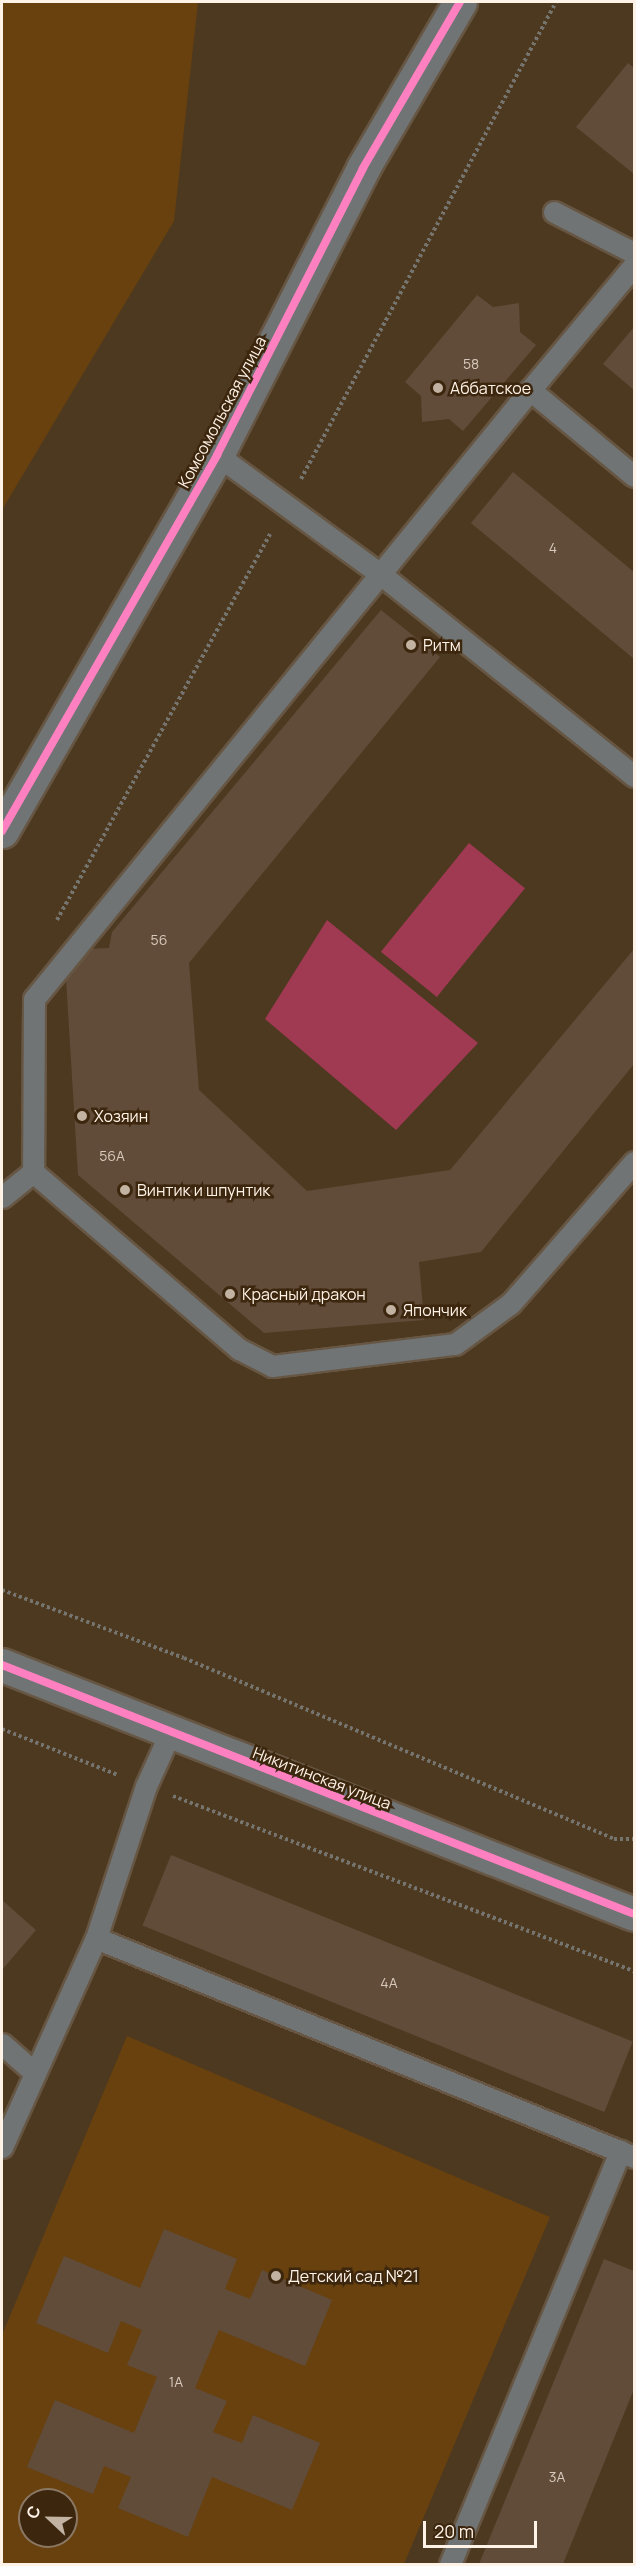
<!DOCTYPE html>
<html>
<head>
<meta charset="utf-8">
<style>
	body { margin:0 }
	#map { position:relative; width:636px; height:2566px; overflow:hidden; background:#4d3920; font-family:Manrope,sans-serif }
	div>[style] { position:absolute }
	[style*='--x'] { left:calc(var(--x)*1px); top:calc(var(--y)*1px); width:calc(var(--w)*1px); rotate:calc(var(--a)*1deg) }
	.built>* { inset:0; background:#68410e }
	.green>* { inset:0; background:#a03952; transform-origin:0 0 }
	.building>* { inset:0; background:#614c3a; transform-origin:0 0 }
	.path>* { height:4px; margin-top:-2px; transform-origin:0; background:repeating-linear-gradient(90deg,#76746e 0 3px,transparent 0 6px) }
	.roads { filter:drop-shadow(2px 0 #665643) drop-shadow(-2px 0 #665643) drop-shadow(0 2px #665643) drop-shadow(0 -2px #665643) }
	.service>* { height:21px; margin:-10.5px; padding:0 10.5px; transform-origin:10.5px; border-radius:10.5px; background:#707474 }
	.minor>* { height:33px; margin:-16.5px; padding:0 16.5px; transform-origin:16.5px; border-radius:16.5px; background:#707474 }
	.cycleway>* { height:8px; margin:-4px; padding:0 4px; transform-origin:4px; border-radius:4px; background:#ff80c0 }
	.dots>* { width:16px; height:16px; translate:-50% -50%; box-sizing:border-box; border:3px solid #3c260e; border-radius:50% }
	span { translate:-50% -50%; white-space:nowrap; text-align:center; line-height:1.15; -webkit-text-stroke:5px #3c260e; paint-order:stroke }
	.number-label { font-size:14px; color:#d8c9bc }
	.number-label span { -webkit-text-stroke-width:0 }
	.poi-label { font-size:16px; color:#fff3e7 }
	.left { translate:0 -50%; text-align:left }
	.street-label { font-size:16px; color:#fff3e7 }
	.frame { position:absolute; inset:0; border:3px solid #fff3e7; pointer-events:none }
	.north { position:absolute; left:18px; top:2488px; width:60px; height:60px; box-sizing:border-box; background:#3c260e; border:2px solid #8a7865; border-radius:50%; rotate:292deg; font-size:16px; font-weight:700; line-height:24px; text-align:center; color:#fff3e7 }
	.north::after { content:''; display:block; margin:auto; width:21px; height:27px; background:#c1b2a1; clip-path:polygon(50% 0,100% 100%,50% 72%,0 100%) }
	.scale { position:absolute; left:423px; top:2521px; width:114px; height:27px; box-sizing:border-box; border:3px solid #fff3e7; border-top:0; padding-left:8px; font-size:18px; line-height:21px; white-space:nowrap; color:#fff3e7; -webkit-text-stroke:4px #3c260e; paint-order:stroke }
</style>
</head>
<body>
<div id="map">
	<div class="built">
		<i style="clip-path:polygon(2px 2px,198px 2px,174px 221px,2px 510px)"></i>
		<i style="clip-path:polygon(evenodd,127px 2036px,550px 2217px,404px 2564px,2px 2564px,2px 2335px,127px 2036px,30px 2500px,66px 2500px,66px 2536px,30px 2536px,30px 2500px)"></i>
	</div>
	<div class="green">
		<i style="left:469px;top:843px;width:72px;height:140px;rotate:39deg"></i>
		<i style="clip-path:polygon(327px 920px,478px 1043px,396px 1130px,265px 1019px)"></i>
	</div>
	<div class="building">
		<i style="clip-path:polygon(628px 63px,634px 68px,634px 174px,576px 127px)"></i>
		<i style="clip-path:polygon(477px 295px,493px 307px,519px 303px,520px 332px,536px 345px,463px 431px,449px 419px,422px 422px,421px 396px,405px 382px)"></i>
		<i style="clip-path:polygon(634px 327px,634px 390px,603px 364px)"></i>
		<i style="clip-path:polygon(513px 472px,634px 572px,634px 659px,471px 523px)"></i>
		<i style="clip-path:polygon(381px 610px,440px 657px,189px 963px,199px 1090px,307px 1191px,450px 1170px,634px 949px,634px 1064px,481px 1252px,419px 1262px,424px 1320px,264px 1333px,78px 1175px,66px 979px,86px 949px,109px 948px,112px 932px)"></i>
		<i style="left:171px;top:1855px;width:498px;height:76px;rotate:22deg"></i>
		<i style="clip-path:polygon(2px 1900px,36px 1930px,2px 1970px)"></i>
		<i style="clip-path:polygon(164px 2229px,237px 2259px,225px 2289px,250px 2299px,262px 2270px,332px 2300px,305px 2366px,219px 2330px,195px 2388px,227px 2401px,213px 2432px,242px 2443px,253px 2415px,320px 2443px,292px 2510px,212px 2477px,188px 2537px,118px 2508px,131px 2477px,104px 2466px,93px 2494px,27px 2467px,55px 2400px,134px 2433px,157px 2377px,127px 2365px,142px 2330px,121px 2321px,108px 2353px,36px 2323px,64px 2256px,140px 2288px)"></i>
		<i style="clip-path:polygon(604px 2259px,634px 2271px,634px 2389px,563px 2564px,479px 2564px)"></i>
	</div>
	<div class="path">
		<i style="--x:301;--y:479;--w:541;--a:-61.87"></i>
		<i style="--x:57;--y:920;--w:443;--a:-61.1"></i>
		<i style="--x:2;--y:1590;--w:194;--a:20.5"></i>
		<i style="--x:184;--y:1658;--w:467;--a:22.8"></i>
		<i style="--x:614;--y:1839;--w:20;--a:0"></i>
		<i style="--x:2;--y:1729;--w:125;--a:21.6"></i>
		<i style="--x:173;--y:1796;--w:493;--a:20.8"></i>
	</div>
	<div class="roads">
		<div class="service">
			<i style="--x:554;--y:212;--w:90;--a:27.1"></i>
			<i style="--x:530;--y:390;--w:163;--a:-50.2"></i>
			<i style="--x:217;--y:455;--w:200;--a:36.1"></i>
			<i style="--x:379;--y:573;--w:326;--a:38.5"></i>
			<i style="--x:634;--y:476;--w:135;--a:-140.4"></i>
			<i style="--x:530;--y:390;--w:785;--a:129.16"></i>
			<i style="--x:34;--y:999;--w:173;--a:90.3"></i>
			<i style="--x:33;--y:1172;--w:272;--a:40.7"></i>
			<i style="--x:239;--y:1349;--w:37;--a:27"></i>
			<i style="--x:272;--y:1366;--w:184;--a:-6.9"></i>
			<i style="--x:455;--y:1344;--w:69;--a:-36.2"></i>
			<i style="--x:511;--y:1303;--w:187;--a:-48.9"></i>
			<i style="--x:2;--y:1197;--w:40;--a:-39"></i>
			<i style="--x:96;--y:1938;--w:581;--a:22.15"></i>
			<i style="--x:2;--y:2044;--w:44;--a:41.3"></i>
			<i style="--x:2;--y:2147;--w:229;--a:-65.8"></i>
			<i style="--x:96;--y:1938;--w:160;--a:-71.8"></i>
			<i style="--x:146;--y:1786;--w:58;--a:-65.6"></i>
			<i style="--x:450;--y:2564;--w:447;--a:-67.6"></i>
		</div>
		<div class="minor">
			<i style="--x:2;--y:831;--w:433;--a:-60.2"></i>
			<i style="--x:217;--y:455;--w:322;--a:-63"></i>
			<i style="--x:363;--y:168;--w:192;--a:-59.7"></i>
			<i style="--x:2;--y:1665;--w:679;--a:21.5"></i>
		</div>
	</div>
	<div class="cycleway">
		<i style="--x:2;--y:831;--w:433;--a:-60.2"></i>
		<i style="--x:217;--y:455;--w:322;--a:-63"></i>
		<i style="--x:363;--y:168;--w:192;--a:-59.7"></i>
		<i style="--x:2;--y:1665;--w:679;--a:21.5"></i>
	</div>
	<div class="dots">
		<i style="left:438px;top:388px;background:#c1b2a1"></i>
		<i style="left:411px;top:645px;background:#c1b2a1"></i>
		<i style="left:82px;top:1116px;background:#c1b2a1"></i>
		<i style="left:125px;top:1190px;background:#c1b2a1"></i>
		<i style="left:230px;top:1294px;background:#c1b2a1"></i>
		<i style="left:391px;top:1310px;background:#c1b2a1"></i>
		<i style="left:276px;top:2276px;background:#c1b2a1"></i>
	</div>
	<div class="number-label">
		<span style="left:471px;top:364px">58</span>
		<span style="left:553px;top:548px">4</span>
		<span style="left:159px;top:940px">56</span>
		<span style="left:112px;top:1156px">56А</span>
		<span style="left:389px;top:1983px">4А</span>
		<span style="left:176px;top:2382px">1А</span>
		<span style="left:557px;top:2477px">3А</span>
	</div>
	<div class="poi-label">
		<span class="left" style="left:450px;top:388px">Аббатское</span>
		<span class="left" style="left:423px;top:645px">Ритм</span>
		<span class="left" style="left:94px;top:1116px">Хозяин</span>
		<span class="left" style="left:137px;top:1190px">Винтик и шпунтик</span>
		<span class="left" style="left:242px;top:1294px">Красный дракон</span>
		<span class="left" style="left:403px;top:1310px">Япончик</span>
		<span class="left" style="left:288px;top:2276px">Детский сад №21</span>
	</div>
	<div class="street-label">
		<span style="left:222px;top:412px;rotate:-62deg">Комсомольская улица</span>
		<span style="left:322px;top:1778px;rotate:21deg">Никитинская улица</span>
	</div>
	<div class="frame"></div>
	<div class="north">С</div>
	<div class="scale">20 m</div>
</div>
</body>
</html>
